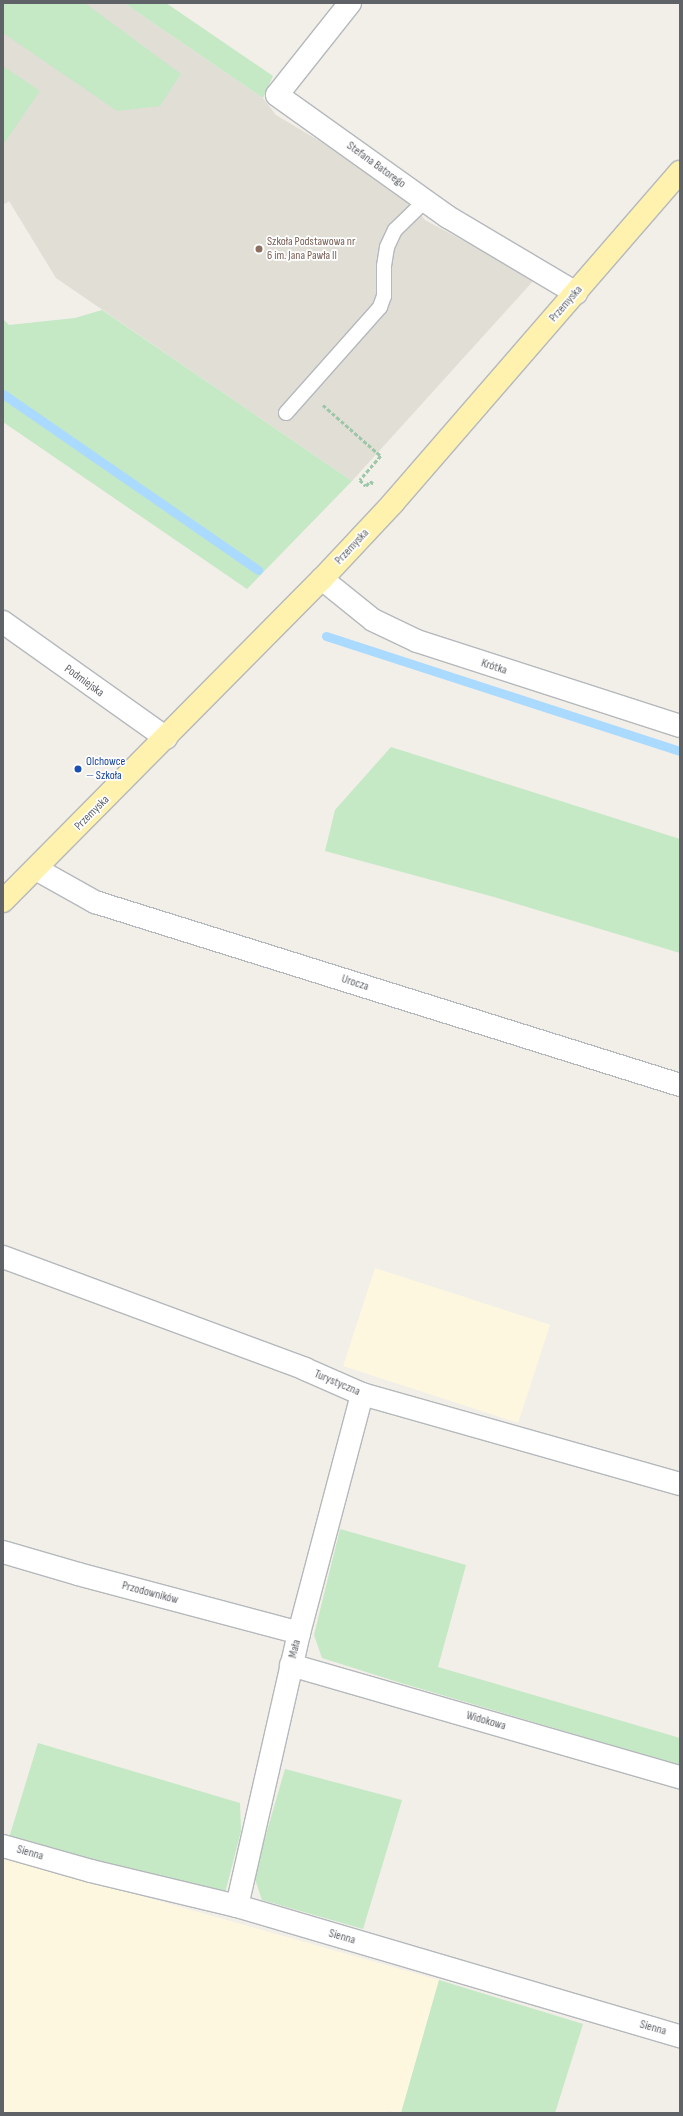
<!DOCTYPE html>
<html>
<head>
<meta charset="utf-8">
<style>
	body { margin:0 }
	#map { position:relative; width:683px; height:2116px; overflow:hidden; background:#f1efe8; font-family:"Sofia Sans Condensed",sans-serif }
	div>[style] { position:absolute }
	[style*='--x'] { left:calc(var(--x)*1px); top:calc(var(--y)*1px); width:calc(var(--w)*1px); rotate:calc(var(--a)*1deg) }
	.commercial>* { inset:0; background:#fef7e0; transform-origin:0 0 }
	.education>* { inset:0; background:#e1ded6 }
	.green>* { inset:0; background:#c5e8c5 }
	.stream>* { height:9px; margin:-4.5px; padding:0 4.5px; transform-origin:4.5px; border-radius:4.5px; background:#aadaff }
	.path>* { height:2.5px; margin-top:-1.25px; transform-origin:0; background:repeating-linear-gradient(90deg,#9cc7a9 0 4px,transparent 0 6px) }
	.roads { filter:drop-shadow(1px 0 #b5b8bc) drop-shadow(-1px 0 #b5b8bc) drop-shadow(0 1px #b5b8bc) drop-shadow(0 -1px #b5b8bc) }
	.lane>* { height:14px; margin:-7px; padding:0 7px; transform-origin:7px; border-radius:7px; background:#fff }
	.street>* { height:22px; margin:-11px; padding:0 11px; transform-origin:11px; border-radius:11px; background:#fff }
	.primary>* { height:22px; margin:-11px; padding:0 11px; transform-origin:11px; border-radius:11px; background:#fff2af }
	.dots>* { width:11px; height:11px; translate:-50% -50%; box-sizing:border-box; border:2px solid #fff; border-radius:50% }
	span { translate:-50% -50%; white-space:nowrap; text-align:center; line-height:1.15; -webkit-text-stroke:3.5px #fff; paint-order:stroke }
	.street-label { font-size:12px; color:#5f6368 }
	.education-label { font-size:12px; color:#785e54 }
	.left { translate:0 -50%; text-align:left }
	.transit-label { font-size:12px; color:#164399 }
	.frame { position:absolute; inset:0; border:4px solid #5f6368; pointer-events:none }
</style>
</head>
<body>
<div id="map">
	<div class="commercial">
		<i style="left:375px;top:1268px;width:184px;height:103px;rotate:18deg"></i>
		<i style="clip-path:polygon(3px 1857px,439px 1980px,401px 2113px,388px 2111px,387px 2113px,3px 2113px)"></i>
	</div>
	<div class="education">
		<i style="clip-path:polygon(3px 3px,124px 3px,263px 98px,276px 115px,368px 170px,415px 207px,425px 220px,535px 279px,352px 481px,56px 278px,9px 201px,3px 205px)"></i>
	</div>
	<div class="green">
		<i style="clip-path:polygon(3px 3px,85px 3px,181px 74px,160px 106px,117px 111px,3px 33px)"></i>
		<i style="clip-path:polygon(124px 3px,166px 3px,273px 76px,263px 98px)"></i>
		<i style="clip-path:polygon(3px 66px,40px 91px,3px 145px)"></i>
		<i style="clip-path:polygon(102px 310px,352px 481px,247px 589px,3px 422px,3px 319px,9px 325px,75px 318px)"></i>
		<i style="clip-path:polygon(391px 747px,680px 839px,680px 953px,494px 897px,325px 851px,335px 810px)"></i>
		<i style="clip-path:polygon(340px 1529px,466px 1565px,438px 1667px,680px 1738px,680px 1765px,401px 1683px,322px 1658px,314px 1635px)"></i>
		<i style="clip-path:polygon(38px 1743px,240px 1803px,241px 1831px,225px 1893px,9px 1838px)"></i>
		<i style="clip-path:polygon(285px 1769px,402px 1800px,363px 1929px,262px 1900px,254px 1876px)"></i>
		<i style="clip-path:polygon(439px 1980px,583px 2024px,555px 2113px,401px 2113px)"></i>
	</div>
	<div class="stream">
		<i style="--x:3;--y:394;--w:310;--a:34.6"></i>
		<i style="--x:326;--y:636;--w:372;--a:18"></i>
	</div>
	<div class="path">
		<i style="--x:323;--y:405;--w:77;--a:41.3"></i>
		<i style="--x:381;--y:456;--w:32;--a:131"></i>
		<i style="--x:360;--y:480;--w:8;--a:45"></i>
		<i style="--x:366;--y:486;--w:6;--a:-51"></i>
		<i style="--x:370;--y:481;--w:5;--a:37"></i>
	</div>
	<div class="roads">
		<div class="lane">
			<i style="--x:286;--y:413;--w:142;--a:-48.4"></i>
			<i style="--x:380;--y:307;--w:12;--a:-70"></i>
			<i style="--x:384;--y:296;--w:30;--a:-90"></i>
			<i style="--x:384;--y:266;--w:19;--a:-81"></i>
			<i style="--x:387;--y:247;--w:19;--a:-65"></i>
			<i style="--x:395;--y:230;--w:43;--a:-44.1"></i>
		</div>
		<div class="street">
			<i style="--x:350;--y:3;--w:117;--a:128.4"></i>
			<i style="--x:277;--y:95;--w:210;--a:35.5"></i>
			<i style="--x:448;--y:217;--w:149;--a:30.7"></i>
			<i style="--x:322;--y:579;--w:65;--a:38.8"></i>
			<i style="--x:373;--y:620;--w:49;--a:25.5"></i>
			<i style="--x:417;--y:641;--w:276;--a:17.9"></i>
			<i style="--x:3;--y:622;--w:200;--a:35.4"></i>
			<i style="--x:36;--y:869;--w:68;--a:29.2"></i>
			<i style="--x:95;--y:902;--w:613;--a:17.37"></i>
			<i style="--x:3;--y:1257;--w:322;--a:20.3"></i>
			<i style="--x:305;--y:1369;--w:62;--a:23.7"></i>
			<i style="--x:362;--y:1394;--w:330;--a:15.8"></i>
			<i style="--x:3;--y:1552;--w:78;--a:16.3"></i>
			<i style="--x:78;--y:1574;--w:229;--a:14.9"></i>
			<i style="--x:291;--y:1665;--w:405;--a:16.1"></i>
			<i style="--x:3;--y:1846;--w:91;--a:15.9"></i>
			<i style="--x:91;--y:1871;--w:150;--a:13.5"></i>
			<i style="--x:237;--y:1906;--w:462;--a:16.4"></i>
			<i style="--x:237;--y:1906;--w:280;--a:-77.2"></i>
			<i style="--x:299;--y:1633;--w:247;--a:-75.2"></i>
		</div>
		<div class="primary">
			<i style="--x:3;--y:901;--w:453;--a:-45.3"></i>
			<i style="--x:322;--y:579;--w:104;--a:-46.9"></i>
			<i style="--x:393;--y:503;--w:438;--a:-49.1"></i>
		</div>
	</div>
	<div class="dots">
		<i style="left:259px;top:249px;background:#8d6e63"></i>
		<i style="left:78px;top:769px;background:#1a4fb4"></i>
	</div>
	<div class="street-label">
		<span style="left:376px;top:165px;rotate:36deg">Stefana Batorego</span>
		<span style="left:566px;top:304px;rotate:-49deg">Przemyska</span>
		<span style="left:352px;top:547px;rotate:-47deg">Przemyska</span>
		<span style="left:494px;top:667px;rotate:18deg">Krótka</span>
		<span style="left:84px;top:681px;rotate:36deg">Podmiejska</span>
		<span style="left:92px;top:813px;rotate:-45deg">Przemyska</span>
		<span style="left:355px;top:983px;rotate:18deg">Urocza</span>
		<span style="left:337px;top:1383px;rotate:23deg">Turystyczna</span>
		<span style="left:150px;top:1593px;rotate:15deg">Przodowników</span>
		<span style="left:295px;top:1649px;rotate:-77deg">Mała</span>
		<span style="left:486px;top:1721px;rotate:16deg">Widokowa</span>
		<span style="left:30px;top:1853px;rotate:16deg">Sienna</span>
		<span style="left:342px;top:1937px;rotate:16deg">Sienna</span>
		<span style="left:653px;top:2028px;rotate:16deg">Sienna</span>
	</div>
	<div class="education-label">
		<span class="left" style="left:267px;top:249px">Szkoła Podstawowa nr<br>6 im. Jana Pawła II</span>
	</div>
	<div class="transit-label">
		<span class="left" style="left:86px;top:769px">Olchowce<br>— Szkoła</span>
	</div>
	<div class="frame"></div>
</div>
</body>
</html>
